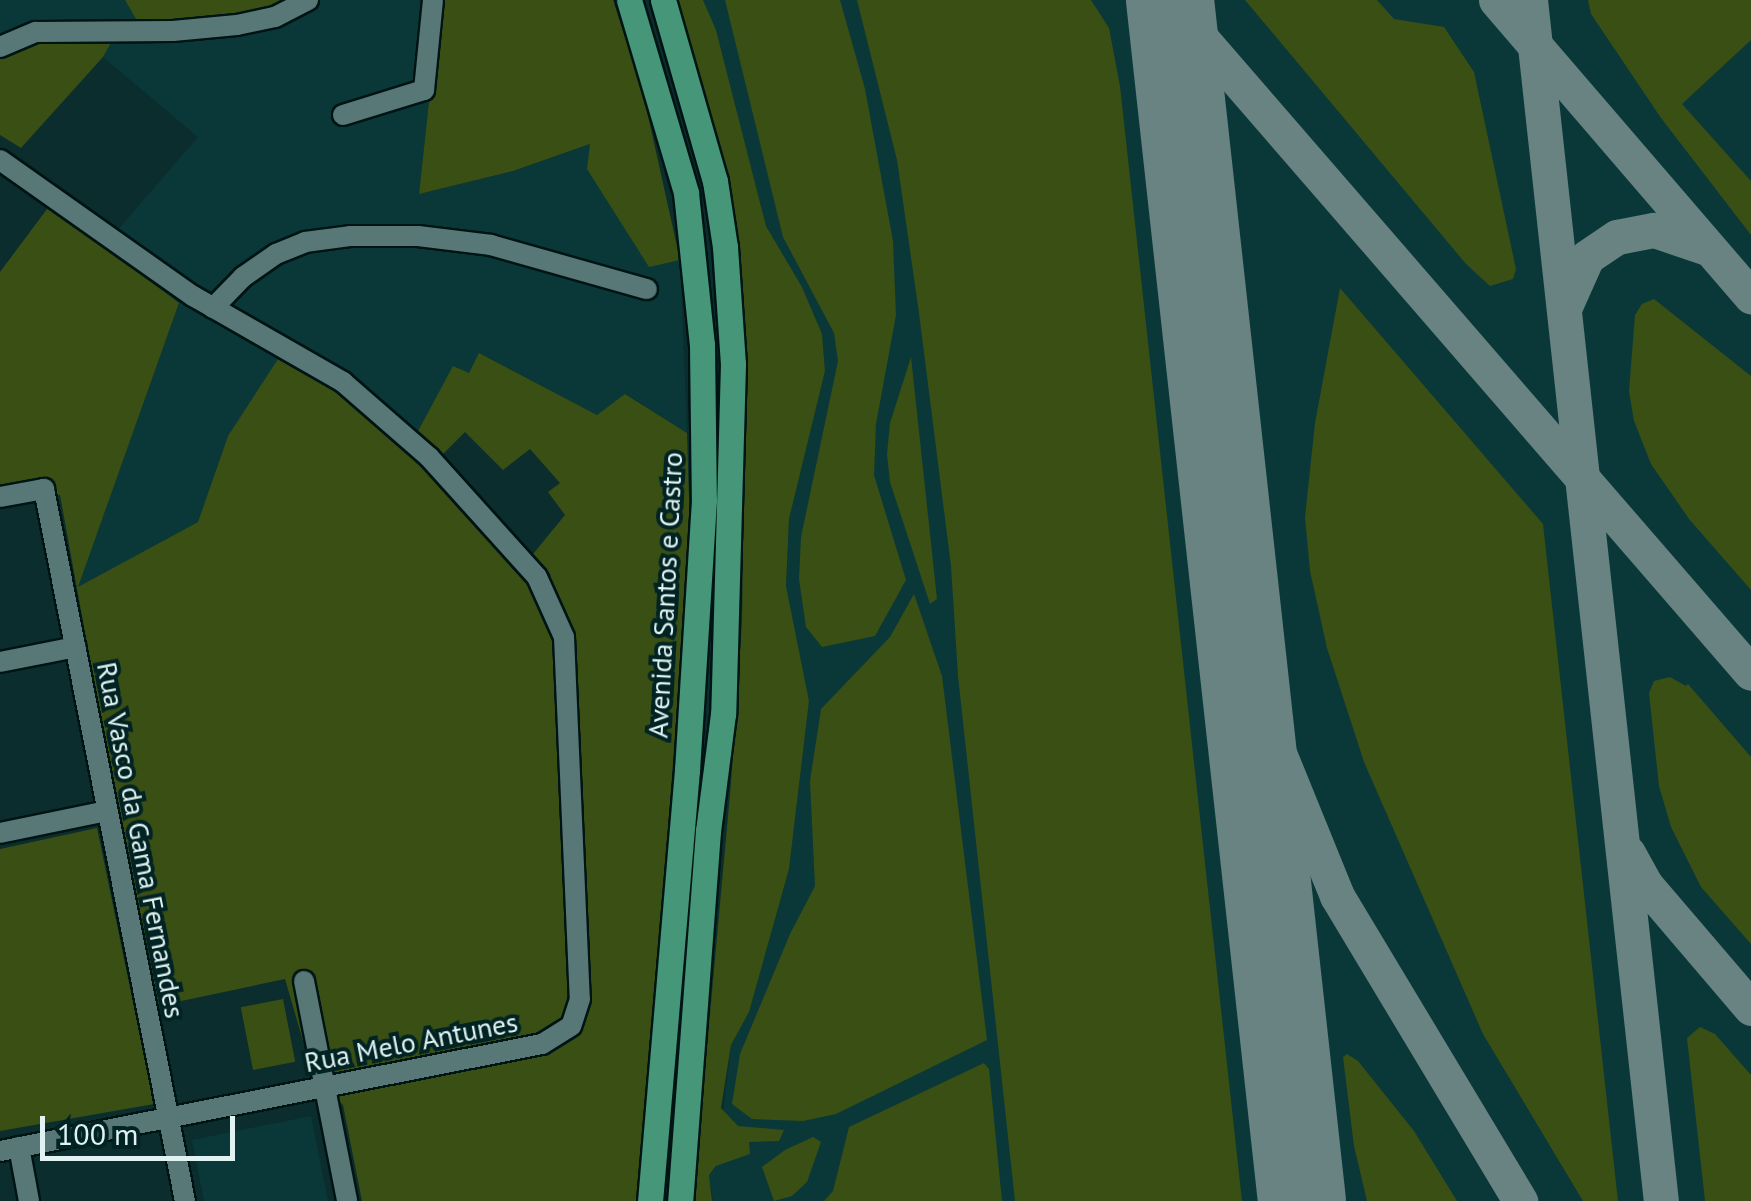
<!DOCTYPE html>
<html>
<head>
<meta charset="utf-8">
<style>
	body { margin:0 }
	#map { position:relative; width:1751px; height:1201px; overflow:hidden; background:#0c2d2d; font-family:"PT Sans",sans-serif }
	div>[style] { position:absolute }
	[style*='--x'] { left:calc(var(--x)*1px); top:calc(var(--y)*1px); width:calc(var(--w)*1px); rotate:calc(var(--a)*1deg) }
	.built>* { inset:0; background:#0a3839 }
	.green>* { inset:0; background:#394f14; transform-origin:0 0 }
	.taxiway>* { height:35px; margin:-17.5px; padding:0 17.5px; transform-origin:17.5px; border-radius:17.5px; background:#688382 }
	.runway>* { height:88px; margin:-44px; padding:0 44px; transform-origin:44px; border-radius:44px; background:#688382 }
	.roads { filter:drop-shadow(2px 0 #001414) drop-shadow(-2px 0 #001414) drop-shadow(0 2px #001414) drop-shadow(0 -2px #001414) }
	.minor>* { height:20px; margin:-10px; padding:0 10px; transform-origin:10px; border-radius:10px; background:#577877 }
	.major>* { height:25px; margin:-12.5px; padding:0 12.5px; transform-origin:12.5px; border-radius:12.5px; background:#469679 }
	span { translate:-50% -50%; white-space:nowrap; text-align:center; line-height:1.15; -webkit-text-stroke:8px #022323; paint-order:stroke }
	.street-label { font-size:28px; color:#e0f2f1 }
	.scale { position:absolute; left:40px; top:1116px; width:195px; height:45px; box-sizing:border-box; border:5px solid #e0f2f1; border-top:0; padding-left:12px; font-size:30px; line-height:35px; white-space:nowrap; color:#e0f2f1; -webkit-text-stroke:8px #022323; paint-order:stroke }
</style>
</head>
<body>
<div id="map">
	<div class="built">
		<i style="clip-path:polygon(0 0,125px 0,140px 26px,224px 21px,288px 0,440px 0,419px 194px,513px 171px,591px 144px,649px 266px,680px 260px,687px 433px,626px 394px,597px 415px,480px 353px,469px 374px,454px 366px,418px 430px,415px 457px,228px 436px,198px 522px,77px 588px,179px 304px,104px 246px,198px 137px,103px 57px,118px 29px,0 41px)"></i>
		<i style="clip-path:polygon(703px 0,1751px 0,1751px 1201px,713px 1201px,709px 1175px,717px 1166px,731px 1045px,749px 1012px,789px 869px,809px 701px,786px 586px,789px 519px,825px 371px,822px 334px,802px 287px,766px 226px,716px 30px)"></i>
		<i style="clip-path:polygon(311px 1116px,328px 1201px,204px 1201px,192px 1140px)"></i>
	</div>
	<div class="green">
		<i style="clip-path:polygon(125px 0,288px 0,224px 21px,140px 26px)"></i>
		<i style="clip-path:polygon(440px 0,613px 0,643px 93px,680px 260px,649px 267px,587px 169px,590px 144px,513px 171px,419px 194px)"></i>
		<i style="clip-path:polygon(671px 0,703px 0,716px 30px,766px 226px,802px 287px,822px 334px,825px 371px,789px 519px,786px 586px,809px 701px,789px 869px,749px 1012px,731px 1045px,721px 1108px,738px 1126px,784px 1130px,779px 1141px,749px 1142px,750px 1154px,716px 1166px,709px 1175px,712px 1201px,693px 1201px,731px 783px,742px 621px,744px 462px,735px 335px)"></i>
		<i style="clip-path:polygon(725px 0,840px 0,865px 89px,893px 241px,896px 315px,876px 424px,874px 475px,906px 580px,875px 636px,822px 647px,806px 627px,799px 579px,801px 537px,838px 361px,834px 333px,783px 237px)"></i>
		<i style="clip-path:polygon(857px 0,1091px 0,1109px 28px,1120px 86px,1242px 1201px,1015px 1201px,958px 676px,951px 566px,919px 313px,897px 160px)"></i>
		<i style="clip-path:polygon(1245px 0,1377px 0,1394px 19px,1444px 27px,1474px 72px,1516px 269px,1513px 279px,1490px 286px,1466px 264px)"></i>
		<i style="clip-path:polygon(1588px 0,1751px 0,1751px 40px,1682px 104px,1751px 181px,1751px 235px,1661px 118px,1591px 14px)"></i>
		<i style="clip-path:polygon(32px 41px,112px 41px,103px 57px,21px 148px,0 135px,0 54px)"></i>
		<i style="clip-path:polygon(50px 205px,179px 303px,78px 587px,198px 522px,228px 436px,278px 359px,359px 404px,501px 548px,529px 586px,551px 575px,533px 554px,565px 515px,548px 492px,560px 483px,530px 449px,503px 470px,465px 432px,441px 456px,418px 431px,453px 366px,469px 373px,479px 353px,597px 415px,625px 394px,687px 433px,690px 530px,641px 1201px,362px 1201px,343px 1105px,314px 1079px,285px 979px,153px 1007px,60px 495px,0 505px,0 272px)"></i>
		<i style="clip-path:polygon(1340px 288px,1543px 524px,1618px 1201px,1583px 1201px,1483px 1034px,1364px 762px,1327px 648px,1310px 571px,1305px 517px,1315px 423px)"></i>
		<i style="clip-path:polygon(1654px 299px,1751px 376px,1751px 590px,1689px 519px,1651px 464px,1634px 421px,1629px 391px,1635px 315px,1642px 304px)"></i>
		<i style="clip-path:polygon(911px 357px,937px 599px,930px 604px,890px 482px,887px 454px,890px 423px)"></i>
		<i style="clip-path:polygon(914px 594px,942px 676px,987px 1040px,836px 1114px,803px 1121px,752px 1119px,732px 1104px,740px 1054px,790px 934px,815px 886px,810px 781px,821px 709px,890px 637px)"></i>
		<i style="clip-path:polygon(1670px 677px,1686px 686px,1688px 684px,1751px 757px,1751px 944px,1701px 887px,1671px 827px,1659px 786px,1649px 693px,1654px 681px)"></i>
		<i style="clip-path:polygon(97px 828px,154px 1104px,0 1131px,0 849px)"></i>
		<i style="left:283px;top:999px;width:64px;height:43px;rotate:79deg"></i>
		<i style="clip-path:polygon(1700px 1027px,1715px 1034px,1751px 1075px,1751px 1201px,1705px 1201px,1687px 1038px)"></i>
		<i style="clip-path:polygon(1347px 1054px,1358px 1061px,1414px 1131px,1457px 1201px,1367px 1201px,1354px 1146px,1343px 1057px)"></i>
		<i style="clip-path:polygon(984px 1063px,989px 1069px,1002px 1201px,824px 1201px,833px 1191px,849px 1127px)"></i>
		<i style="clip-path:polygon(813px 1137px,821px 1142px,807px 1182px,792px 1196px,774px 1201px,762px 1167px,785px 1150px)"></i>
	</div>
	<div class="taxiway">
		<i style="--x:1168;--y:0;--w:890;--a:49.1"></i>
		<i style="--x:1496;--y:0;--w:391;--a:49.3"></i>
		<i style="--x:1530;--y:0;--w:1208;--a:83.78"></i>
		<i style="--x:1566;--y:304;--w:51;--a:-65.9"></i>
		<i style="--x:1587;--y:257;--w:36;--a:-34"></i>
		<i style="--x:1617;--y:237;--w:38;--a:-11"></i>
		<i style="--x:1654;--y:230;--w:56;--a:18.8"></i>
		<i style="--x:1236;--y:601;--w:124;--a:76"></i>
		<i style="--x:1266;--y:721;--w:189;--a:67.9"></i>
		<i style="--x:1337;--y:896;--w:356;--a:59"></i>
		<i style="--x:1628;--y:853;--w:35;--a:61"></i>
		<i style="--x:1645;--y:884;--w:163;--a:49.5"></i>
		<i style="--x:1293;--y:1121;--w:81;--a:80.1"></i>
	</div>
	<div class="runway">
		<i style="--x:1170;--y:0;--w:1208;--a:83.73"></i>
	</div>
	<div class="roads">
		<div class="minor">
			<i style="--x:0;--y:47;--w:39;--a:-23"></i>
			<i style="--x:36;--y:32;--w:137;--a:-0.4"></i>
			<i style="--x:173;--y:31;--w:64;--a:-5.4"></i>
			<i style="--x:237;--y:25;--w:39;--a:-12"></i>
			<i style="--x:275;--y:17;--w:37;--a:-27"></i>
			<i style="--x:343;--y:115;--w:85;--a:-17.2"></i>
			<i style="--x:424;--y:90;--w:90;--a:-84.3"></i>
			<i style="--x:0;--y:160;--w:236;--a:35.2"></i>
			<i style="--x:193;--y:296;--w:173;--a:29.8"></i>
			<i style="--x:343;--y:382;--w:114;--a:41.1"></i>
			<i style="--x:429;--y:457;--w:161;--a:48"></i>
			<i style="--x:537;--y:577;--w:66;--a:65.8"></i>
			<i style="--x:564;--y:637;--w:362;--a:87.5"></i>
			<i style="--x:580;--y:999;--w:28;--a:108"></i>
			<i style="--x:571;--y:1026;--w:34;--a:148"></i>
			<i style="--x:542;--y:1044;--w:552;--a:168.83"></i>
			<i style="--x:213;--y:308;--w:43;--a:-45.9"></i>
			<i style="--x:243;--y:277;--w:40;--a:-34.9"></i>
			<i style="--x:276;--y:254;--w:31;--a:-22"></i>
			<i style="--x:305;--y:242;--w:45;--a:-7.6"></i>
			<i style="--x:350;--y:236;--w:68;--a:0"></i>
			<i style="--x:418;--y:236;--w:74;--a:7"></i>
			<i style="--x:491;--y:245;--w:162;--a:15.8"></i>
			<i style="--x:0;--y:497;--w:45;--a:-10.3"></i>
			<i style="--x:44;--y:489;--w:726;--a:78.8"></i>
			<i style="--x:0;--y:662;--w:77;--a:-11.2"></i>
			<i style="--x:0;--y:833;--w:109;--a:-11.6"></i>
			<i style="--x:304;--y:981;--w:224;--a:78.9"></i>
			<i style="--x:19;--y:1147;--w:55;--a:79.5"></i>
		</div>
		<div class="major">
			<i style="--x:629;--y:0;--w:201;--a:73.5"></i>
			<i style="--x:686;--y:193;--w:153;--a:84"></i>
			<i style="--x:702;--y:345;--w:155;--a:89.3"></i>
			<i style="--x:704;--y:500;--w:271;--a:93.6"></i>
			<i style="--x:687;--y:770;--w:433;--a:94.9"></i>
			<i style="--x:663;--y:0;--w:188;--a:74"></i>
			<i style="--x:715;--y:181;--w:67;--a:81.4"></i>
			<i style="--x:725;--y:247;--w:117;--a:86.1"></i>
			<i style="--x:733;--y:364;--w:350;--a:91.6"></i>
			<i style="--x:723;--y:714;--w:118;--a:97.3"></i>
			<i style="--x:708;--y:831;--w:371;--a:94.3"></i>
		</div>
	</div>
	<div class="street-label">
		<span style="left:665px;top:595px;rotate:-87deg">Avenida Santos e Castro</span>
		<span style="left:141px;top:840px;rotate:79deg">Rua Vasco da Gama Fernandes</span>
		<span style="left:411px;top:1042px;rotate:-11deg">Rua Melo Antunes</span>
	</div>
	<div class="scale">100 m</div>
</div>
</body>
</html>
